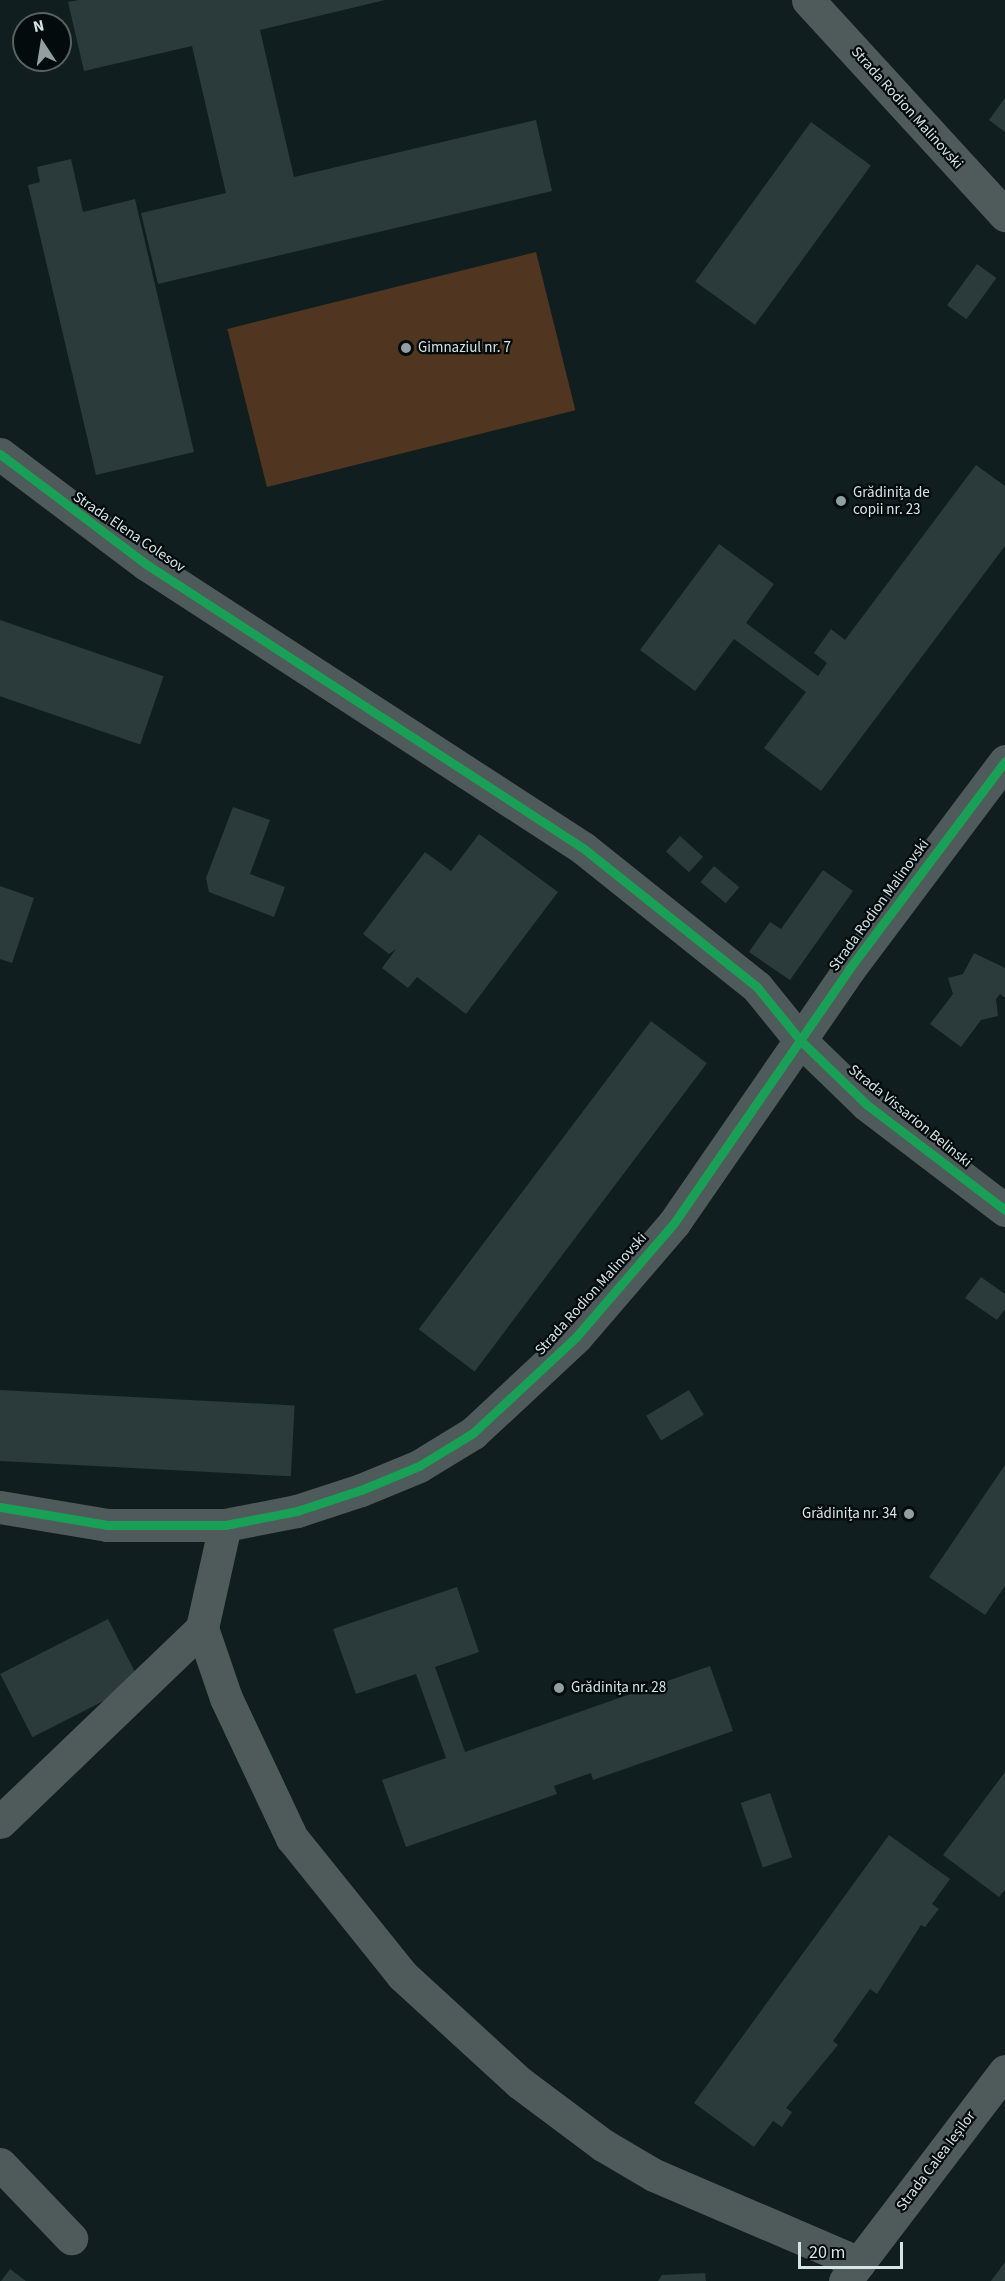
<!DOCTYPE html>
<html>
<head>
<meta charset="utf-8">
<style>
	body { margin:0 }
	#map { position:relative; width:1005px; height:2281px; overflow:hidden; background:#101e1f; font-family:"Source Sans 3",sans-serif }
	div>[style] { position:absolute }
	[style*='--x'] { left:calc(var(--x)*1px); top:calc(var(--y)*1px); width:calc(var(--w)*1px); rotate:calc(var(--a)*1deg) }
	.green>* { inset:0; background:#503521; transform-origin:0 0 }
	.building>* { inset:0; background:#2b3a3b; transform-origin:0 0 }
	.minor>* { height:33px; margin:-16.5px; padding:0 16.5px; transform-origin:16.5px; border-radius:16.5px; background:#4f5a5a }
	.tertiary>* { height:33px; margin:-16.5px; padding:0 16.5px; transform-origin:16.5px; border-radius:16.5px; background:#4f5a5a }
	.cycleway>* { height:9px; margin:-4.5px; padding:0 4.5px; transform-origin:4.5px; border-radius:4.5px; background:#1a9f57 }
	.dots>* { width:16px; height:16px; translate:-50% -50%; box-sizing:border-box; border:3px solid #030b0c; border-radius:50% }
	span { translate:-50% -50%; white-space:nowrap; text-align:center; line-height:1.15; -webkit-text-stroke:4.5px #030b0c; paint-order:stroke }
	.street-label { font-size:15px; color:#d6e4e5 }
	.poi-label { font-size:15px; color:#d6e4e5 }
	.left { translate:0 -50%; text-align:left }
	.right { translate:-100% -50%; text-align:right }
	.north { position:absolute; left:12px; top:12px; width:60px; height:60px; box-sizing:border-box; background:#030b0c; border:2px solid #576263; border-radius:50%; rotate:348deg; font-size:16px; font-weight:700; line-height:24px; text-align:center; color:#d6e4e5 }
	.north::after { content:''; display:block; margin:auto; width:21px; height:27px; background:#919fa0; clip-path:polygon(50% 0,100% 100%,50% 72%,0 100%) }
	.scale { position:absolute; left:798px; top:2242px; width:105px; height:27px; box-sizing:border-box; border:3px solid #d6e4e5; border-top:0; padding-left:8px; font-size:18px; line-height:21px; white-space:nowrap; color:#d6e4e5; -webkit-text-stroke:4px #030b0c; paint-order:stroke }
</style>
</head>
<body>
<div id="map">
	<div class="green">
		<i style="left:536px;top:252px;width:163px;height:318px;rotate:76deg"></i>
	</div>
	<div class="building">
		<i style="clip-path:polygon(79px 0,385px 0,260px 30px,294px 177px,536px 120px,552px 191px,158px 284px,141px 213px,226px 193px,192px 46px,84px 71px,68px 2px)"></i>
		<i style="clip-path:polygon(1005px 98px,1005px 132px,989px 120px)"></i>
		<i style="left:811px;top:122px;width:74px;height:197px;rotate:36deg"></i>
		<i style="clip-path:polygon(71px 159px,83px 212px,135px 199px,194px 452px,96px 475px,28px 185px,40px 182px,37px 167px)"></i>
		<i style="left:977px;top:264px;width:24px;height:51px;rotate:36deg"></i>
		<i style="clip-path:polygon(976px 465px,1005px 486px,1005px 546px,821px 791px,764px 748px,806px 692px,734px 639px,695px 691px,640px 650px,719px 544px,774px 584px,746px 623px,818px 676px,827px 663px,814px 653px,831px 629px,845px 640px)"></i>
		<i style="left:0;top:620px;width:173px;height:72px;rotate:19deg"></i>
		<i style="clip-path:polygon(233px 807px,270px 820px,250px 874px,285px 887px,274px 917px,209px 892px,206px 878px)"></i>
		<i style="clip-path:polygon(479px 834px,558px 892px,466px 1014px,417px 977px,408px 988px,382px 968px,396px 949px,389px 954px,363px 934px,425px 852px,451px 871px)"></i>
		<i style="left:680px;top:836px;width:31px;height:21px;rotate:42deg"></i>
		<i style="left:714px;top:866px;width:33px;height:21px;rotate:40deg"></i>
		<i style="clip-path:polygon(823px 870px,853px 891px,790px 980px,749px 952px,770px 922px,781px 929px)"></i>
		<i style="clip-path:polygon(0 886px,34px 898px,12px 963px,0 959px)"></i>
		<i style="clip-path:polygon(974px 953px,1005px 968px,1005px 998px,1000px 994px,996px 999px,998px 1016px,981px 1020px,961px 1047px,930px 1024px,953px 994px,948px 978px,963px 974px)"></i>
		<i style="left:651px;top:1021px;width:70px;height:386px;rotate:37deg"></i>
		<i style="clip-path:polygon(981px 1277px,1005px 1294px,1005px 1309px,997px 1320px,965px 1298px)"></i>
		<i style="left:0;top:1390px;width:295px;height:71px;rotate:3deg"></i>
		<i style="left:689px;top:1390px;width:29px;height:50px;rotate:59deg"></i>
		<i style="clip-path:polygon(1005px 1465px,1005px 1586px,985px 1615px,929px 1577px)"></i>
		<i style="clip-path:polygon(457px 1587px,479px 1652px,435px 1667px,465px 1752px,710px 1666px,733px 1731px,593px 1780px,591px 1773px,554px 1786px,557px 1794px,406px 1847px,382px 1780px,446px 1758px,416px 1674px,356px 1694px,333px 1629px)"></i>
		<i style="left:108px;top:1619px;width:71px;height:121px;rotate:63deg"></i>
		<i style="clip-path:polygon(1005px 1772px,1005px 1890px,999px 1897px,943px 1855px)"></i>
		<i style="left:770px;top:1793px;width:68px;height:31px;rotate:71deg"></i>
		<i style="clip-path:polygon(889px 1835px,950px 1879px,932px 1904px,939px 1909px,925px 1927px,921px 1925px,877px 1994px,870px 1989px,833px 2041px,838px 2045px,786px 2108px,792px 2112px,782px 2127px,773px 2121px,754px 2147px,694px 2103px)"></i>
		<i style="clip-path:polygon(1005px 2262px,1005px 2281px,991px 2281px)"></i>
		<i style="clip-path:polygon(10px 2269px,26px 2281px,1px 2281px)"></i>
		<i style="clip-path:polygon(705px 2273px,706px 2281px,658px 2281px,662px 2275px)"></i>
	</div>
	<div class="minor">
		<i style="--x:808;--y:0;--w:292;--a:47.5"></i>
		<i style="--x:0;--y:454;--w:183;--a:37"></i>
		<i style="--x:146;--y:564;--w:521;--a:33.02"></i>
		<i style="--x:583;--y:848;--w:223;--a:38.6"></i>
		<i style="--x:757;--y:987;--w:68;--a:50.9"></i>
		<i style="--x:800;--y:1040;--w:92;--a:44.1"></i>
		<i style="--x:866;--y:1104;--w:175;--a:37.3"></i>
		<i style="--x:0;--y:1507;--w:109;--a:9.5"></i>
		<i style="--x:107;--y:1525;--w:118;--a:0"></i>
		<i style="--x:225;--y:1525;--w:73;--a:-11"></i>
		<i style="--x:297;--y:1511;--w:67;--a:-18.2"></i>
		<i style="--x:361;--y:1490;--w:63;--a:-22.5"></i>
		<i style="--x:419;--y:1466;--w:63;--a:-31.4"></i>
		<i style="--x:473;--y:1433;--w:141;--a:-43"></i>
		<i style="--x:576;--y:1337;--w:150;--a:-49.3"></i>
		<i style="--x:674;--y:1223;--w:308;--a:-55.4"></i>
		<i style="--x:849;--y:969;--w:260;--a:-53.1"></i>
		<i style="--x:225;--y:1525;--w:106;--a:102.6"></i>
		<i style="--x:202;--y:1628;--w:74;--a:71.1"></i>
		<i style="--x:226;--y:1698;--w:155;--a:64.8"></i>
		<i style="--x:292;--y:1838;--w:176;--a:51.2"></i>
		<i style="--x:402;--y:1975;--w:160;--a:42.5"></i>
		<i style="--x:520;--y:2083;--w:104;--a:36.8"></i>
		<i style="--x:603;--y:2145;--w:59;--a:30.5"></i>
		<i style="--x:654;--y:2175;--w:223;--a:23.2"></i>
		<i style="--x:0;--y:1822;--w:280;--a:-43.8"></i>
		<i style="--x:0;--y:2164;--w:103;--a:46.2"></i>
	</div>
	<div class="tertiary">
		<i style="--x:845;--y:2281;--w:264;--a:-52.7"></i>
	</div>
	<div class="cycleway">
		<i style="--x:0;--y:454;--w:183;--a:37"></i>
		<i style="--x:146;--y:564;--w:521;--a:33.02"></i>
		<i style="--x:583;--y:848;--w:223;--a:38.6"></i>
		<i style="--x:757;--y:987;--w:68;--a:50.9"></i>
		<i style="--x:800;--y:1040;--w:92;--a:44.1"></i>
		<i style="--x:866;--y:1104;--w:175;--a:37.3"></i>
		<i style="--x:0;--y:1507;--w:109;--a:9.5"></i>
		<i style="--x:107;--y:1525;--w:118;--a:0"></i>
		<i style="--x:225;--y:1525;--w:73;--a:-11"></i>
		<i style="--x:297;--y:1511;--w:67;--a:-18.2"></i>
		<i style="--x:361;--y:1490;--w:63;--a:-22.5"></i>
		<i style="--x:419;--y:1466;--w:63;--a:-31.4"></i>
		<i style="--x:473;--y:1433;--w:141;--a:-43"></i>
		<i style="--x:576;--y:1337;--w:150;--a:-49.3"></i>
		<i style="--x:674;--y:1223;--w:308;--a:-55.4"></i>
		<i style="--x:849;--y:969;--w:260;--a:-53.1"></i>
	</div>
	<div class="dots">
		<i style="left:406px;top:348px;background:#919fa0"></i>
		<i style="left:841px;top:501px;background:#919fa0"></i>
		<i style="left:909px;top:1514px;background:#919fa0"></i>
		<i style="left:559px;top:1688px;background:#919fa0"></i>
	</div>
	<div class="street-label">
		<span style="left:907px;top:108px;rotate:48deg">Strada Rodion Malinovski</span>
		<span style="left:129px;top:532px;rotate:34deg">Strada Elena Colesov</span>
		<span style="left:879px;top:905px;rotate:-54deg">Strada Rodion Malinovski</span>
		<span style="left:910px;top:1116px;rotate:39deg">Strada Vissarion Belinski</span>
		<span style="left:591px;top:1294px;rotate:-48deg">Strada Rodion Malinovski</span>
		<span style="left:936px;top:2161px;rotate:-53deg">Strada Calea Ieșilor</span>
	</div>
	<div class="poi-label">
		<span class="left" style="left:418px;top:348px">Gimnaziul nr. 7</span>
		<span class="left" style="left:853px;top:501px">Grădinița de<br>copii nr. 23</span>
		<span class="right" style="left:897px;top:1514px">Grădinița nr. 34</span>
		<span class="left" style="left:571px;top:1688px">Grădinița nr. 28</span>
	</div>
	<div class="north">N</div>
	<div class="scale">20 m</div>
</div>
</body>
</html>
